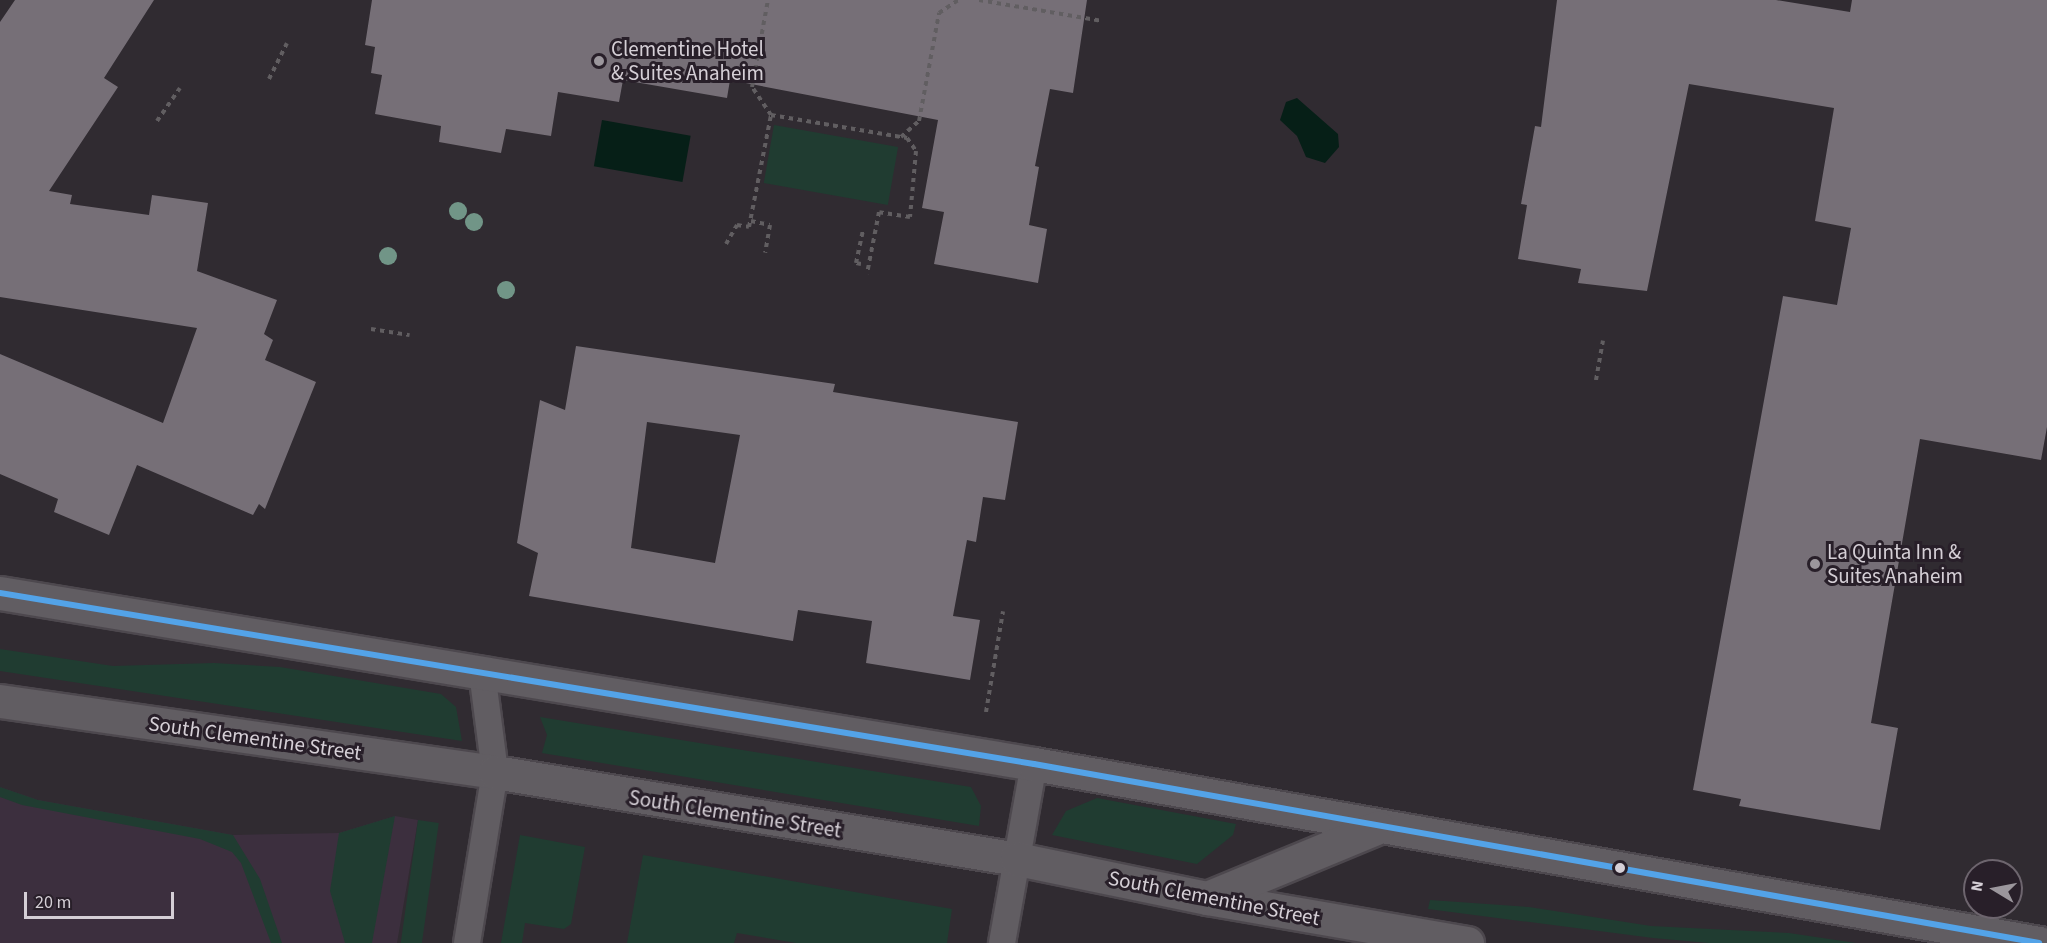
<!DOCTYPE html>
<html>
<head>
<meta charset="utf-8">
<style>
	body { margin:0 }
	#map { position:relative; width:2047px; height:943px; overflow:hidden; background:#302b31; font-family:"Source Sans 3",sans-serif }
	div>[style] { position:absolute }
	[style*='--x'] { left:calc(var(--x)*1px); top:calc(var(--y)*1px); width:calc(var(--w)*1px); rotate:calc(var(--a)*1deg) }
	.built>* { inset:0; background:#3c2f3e }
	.green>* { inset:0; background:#203c31; transform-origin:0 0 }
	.water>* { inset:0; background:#061f17; transform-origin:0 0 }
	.building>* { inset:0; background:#766f77 }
	.path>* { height:4px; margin-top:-2px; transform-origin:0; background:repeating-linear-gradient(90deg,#615e61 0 4.5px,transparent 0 9px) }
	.roads { filter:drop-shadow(2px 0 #4d484e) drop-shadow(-2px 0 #4d484e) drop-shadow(0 2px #4d484e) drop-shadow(0 -2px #4d484e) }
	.lane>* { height:26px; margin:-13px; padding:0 13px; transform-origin:13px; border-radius:13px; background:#615d62 }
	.secondary>* { height:33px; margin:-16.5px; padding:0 16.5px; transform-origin:16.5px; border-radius:16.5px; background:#615d62 }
	.bus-1>* { height:6px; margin:-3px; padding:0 3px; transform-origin:3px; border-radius:3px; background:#53a3e8 }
	.trees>* { width:18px; height:18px; margin:-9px; border-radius:50%; background:#719587 }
	.dots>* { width:16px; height:16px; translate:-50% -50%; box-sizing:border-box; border:3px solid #281f29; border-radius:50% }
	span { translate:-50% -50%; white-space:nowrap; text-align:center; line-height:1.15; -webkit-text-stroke:6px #281f29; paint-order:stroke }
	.poi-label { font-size:21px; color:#d5cfd6 }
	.left { translate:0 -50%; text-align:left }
	.street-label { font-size:21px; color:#d5cfd6 }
	.north { position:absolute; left:1963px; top:859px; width:60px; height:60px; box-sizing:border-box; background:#281f29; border:2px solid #6d656e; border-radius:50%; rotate:280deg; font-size:16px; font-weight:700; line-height:24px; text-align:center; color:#d5cfd6 }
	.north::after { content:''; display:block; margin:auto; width:21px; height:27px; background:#9b969c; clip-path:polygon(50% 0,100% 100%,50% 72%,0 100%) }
	.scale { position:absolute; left:24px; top:892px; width:150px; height:27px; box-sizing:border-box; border:3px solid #d5cfd6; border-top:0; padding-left:8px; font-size:18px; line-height:21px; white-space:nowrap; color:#d5cfd6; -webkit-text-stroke:4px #281f29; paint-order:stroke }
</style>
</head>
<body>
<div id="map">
	<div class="built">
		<i style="clip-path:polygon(0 787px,38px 800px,233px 835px,339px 833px,395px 816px,418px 820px,397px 943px,0 943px)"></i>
	</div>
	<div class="green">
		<i style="left:774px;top:125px;width:126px;height:59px;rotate:10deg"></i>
		<i style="clip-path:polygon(0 649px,113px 666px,214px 663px,280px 667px,441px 694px,456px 707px,462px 741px,0 671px)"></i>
		<i style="clip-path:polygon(540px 717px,971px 787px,981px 806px,979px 826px,542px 753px,547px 735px)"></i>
		<i style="clip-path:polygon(0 787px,38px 800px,233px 835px,260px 879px,282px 943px,271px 943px,241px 863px,232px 852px,200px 839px,22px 805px,0 797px)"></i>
		<i style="clip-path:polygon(1097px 798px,1236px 824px,1233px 835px,1197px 864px,1052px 835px,1066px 811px)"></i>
		<i style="clip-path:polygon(395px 816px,372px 943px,345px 943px,330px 891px,339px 833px)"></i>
		<i style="left:418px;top:820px;width:21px;height:125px;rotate:8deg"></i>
		<i style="clip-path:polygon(520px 835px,585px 847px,571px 924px,564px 929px,525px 923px,522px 943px,501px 943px)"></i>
		<i style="clip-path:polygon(643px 855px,952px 909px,947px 943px,796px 943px,737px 933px,734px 943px,627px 943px)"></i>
		<i style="clip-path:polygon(1430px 900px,1529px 907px,1651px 926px,1789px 933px,1856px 943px,1709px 943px,1653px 938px,1428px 909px)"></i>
	</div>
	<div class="water">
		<i style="clip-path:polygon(1297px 98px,1338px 134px,1339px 147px,1325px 163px,1306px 157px,1297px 136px,1280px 120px,1286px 102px)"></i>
		<i style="left:602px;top:120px;width:90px;height:47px;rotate:10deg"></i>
	</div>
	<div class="building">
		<i style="clip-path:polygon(15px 0,154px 0,104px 78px,118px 87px,49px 191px,72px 195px,70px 204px,149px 215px,152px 195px,208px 203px,197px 271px,277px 300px,264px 334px,273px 340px,265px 360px,316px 382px,265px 509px,259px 504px,253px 515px,137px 465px,109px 535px,54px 512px,58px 499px,0 474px,0 354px,163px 423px,197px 328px,0 297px,0 22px)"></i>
		<i style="clip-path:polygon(372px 0,1087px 0,1073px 93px,1050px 89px,1035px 166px,1039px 167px,1029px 225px,1047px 229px,1038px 283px,934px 264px,944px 212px,922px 208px,938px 120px,730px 80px,727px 98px,623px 80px,619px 102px,558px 92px,551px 136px,506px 129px,501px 153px,439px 142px,441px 126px,375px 114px,382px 75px,371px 73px,375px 47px,365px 45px)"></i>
		<i style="clip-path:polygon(1557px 0,1776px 0,1850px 12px,1852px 0,2047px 0,2047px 427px,2041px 460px,1920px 439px,1871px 723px,1898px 728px,1880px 830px,1739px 806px,1741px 799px,1693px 790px,1783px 296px,1837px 305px,1851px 228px,1815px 221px,1834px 108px,1689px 84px,1647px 291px,1578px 283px,1581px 269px,1518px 259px,1527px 205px,1521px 204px,1535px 126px,1541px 127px)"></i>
		<i style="clip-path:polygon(evenodd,576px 346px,835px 384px,833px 392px,1018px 422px,1005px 500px,983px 497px,976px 542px,967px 540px,953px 616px,980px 620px,970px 680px,866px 663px,872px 621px,798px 610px,793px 641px,529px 596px,538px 553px,517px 543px,540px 400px,565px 410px,576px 346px,647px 422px,740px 435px,715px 563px,631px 548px,647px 422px)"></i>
	</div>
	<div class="path">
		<i style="--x:979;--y:0;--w:125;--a:9.7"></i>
		<i style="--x:269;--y:79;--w:40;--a:-63.4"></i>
		<i style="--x:771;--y:115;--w:138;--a:9.6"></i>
		<i style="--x:907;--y:138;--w:16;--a:55"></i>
		<i style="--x:916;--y:151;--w:66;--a:95.2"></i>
		<i style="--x:910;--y:217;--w:31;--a:-171"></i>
		<i style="--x:879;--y:212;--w:63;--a:101"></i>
		<i style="--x:157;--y:121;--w:40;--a:-55.1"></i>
		<i style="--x:901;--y:137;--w:24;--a:-42"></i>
		<i style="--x:919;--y:121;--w:110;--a:-79.5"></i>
		<i style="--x:939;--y:13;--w:23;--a:-34"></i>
		<i style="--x:751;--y:221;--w:19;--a:12"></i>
		<i style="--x:770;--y:225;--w:28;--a:100"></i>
		<i style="--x:726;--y:244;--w:22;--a:-60"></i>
		<i style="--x:737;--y:225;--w:12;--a:9"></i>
		<i style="--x:749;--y:227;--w:114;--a:-78.9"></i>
		<i style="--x:771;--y:115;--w:34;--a:-124"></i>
		<i style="--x:752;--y:87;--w:88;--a:-79.6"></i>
		<i style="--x:861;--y:264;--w:5;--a:-169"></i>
		<i style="--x:856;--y:263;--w:33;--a:-78"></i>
		<i style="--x:371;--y:329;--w:39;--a:9"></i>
		<i style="--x:1596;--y:380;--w:40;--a:-80"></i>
		<i style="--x:986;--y:712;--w:102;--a:-80.4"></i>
	</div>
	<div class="roads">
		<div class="lane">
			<i style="--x:467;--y:943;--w:173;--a:-80.7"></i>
			<i style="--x:495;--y:772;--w:101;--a:-97.4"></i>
			<i style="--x:1002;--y:943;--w:182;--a:-79.9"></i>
		</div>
		<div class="secondary">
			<i style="--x:0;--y:593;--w:1048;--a:9.39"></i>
			<i style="--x:1034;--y:764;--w:1021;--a:10.1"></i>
			<i style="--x:0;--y:701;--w:500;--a:8.16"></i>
			<i style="--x:495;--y:772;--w:529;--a:9.46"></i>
			<i style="--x:1017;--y:859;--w:194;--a:11.6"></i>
			<i style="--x:1207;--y:898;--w:264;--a:9.8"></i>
			<i style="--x:1207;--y:898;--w:185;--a:-22.5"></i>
		</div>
	</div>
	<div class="bus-1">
		<i style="--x:0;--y:593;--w:1048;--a:9.39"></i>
		<i style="--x:1034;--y:764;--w:1021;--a:10.1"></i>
	</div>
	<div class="trees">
		<i style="left:458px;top:211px"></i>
		<i style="left:474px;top:222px"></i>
		<i style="left:388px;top:256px"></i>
		<i style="left:506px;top:290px"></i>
	</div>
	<div class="dots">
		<i style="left:599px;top:61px;background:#9b969c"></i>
		<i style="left:1815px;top:564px;background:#9b969c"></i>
		<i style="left:1620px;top:868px;background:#d5cfd6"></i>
	</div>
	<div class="poi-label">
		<span class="left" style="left:611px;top:61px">Clementine Hotel<br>&amp; Suites Anaheim</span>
		<span class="left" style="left:1827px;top:564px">La Quinta Inn &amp;<br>Suites Anaheim</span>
	</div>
	<div class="street-label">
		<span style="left:255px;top:738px;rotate:8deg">South Clementine Street</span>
		<span style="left:735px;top:814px;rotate:9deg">South Clementine Street</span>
		<span style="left:1214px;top:898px;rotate:11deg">South Clementine Street</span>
	</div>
	<div class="north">N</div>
	<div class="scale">20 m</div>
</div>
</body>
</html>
